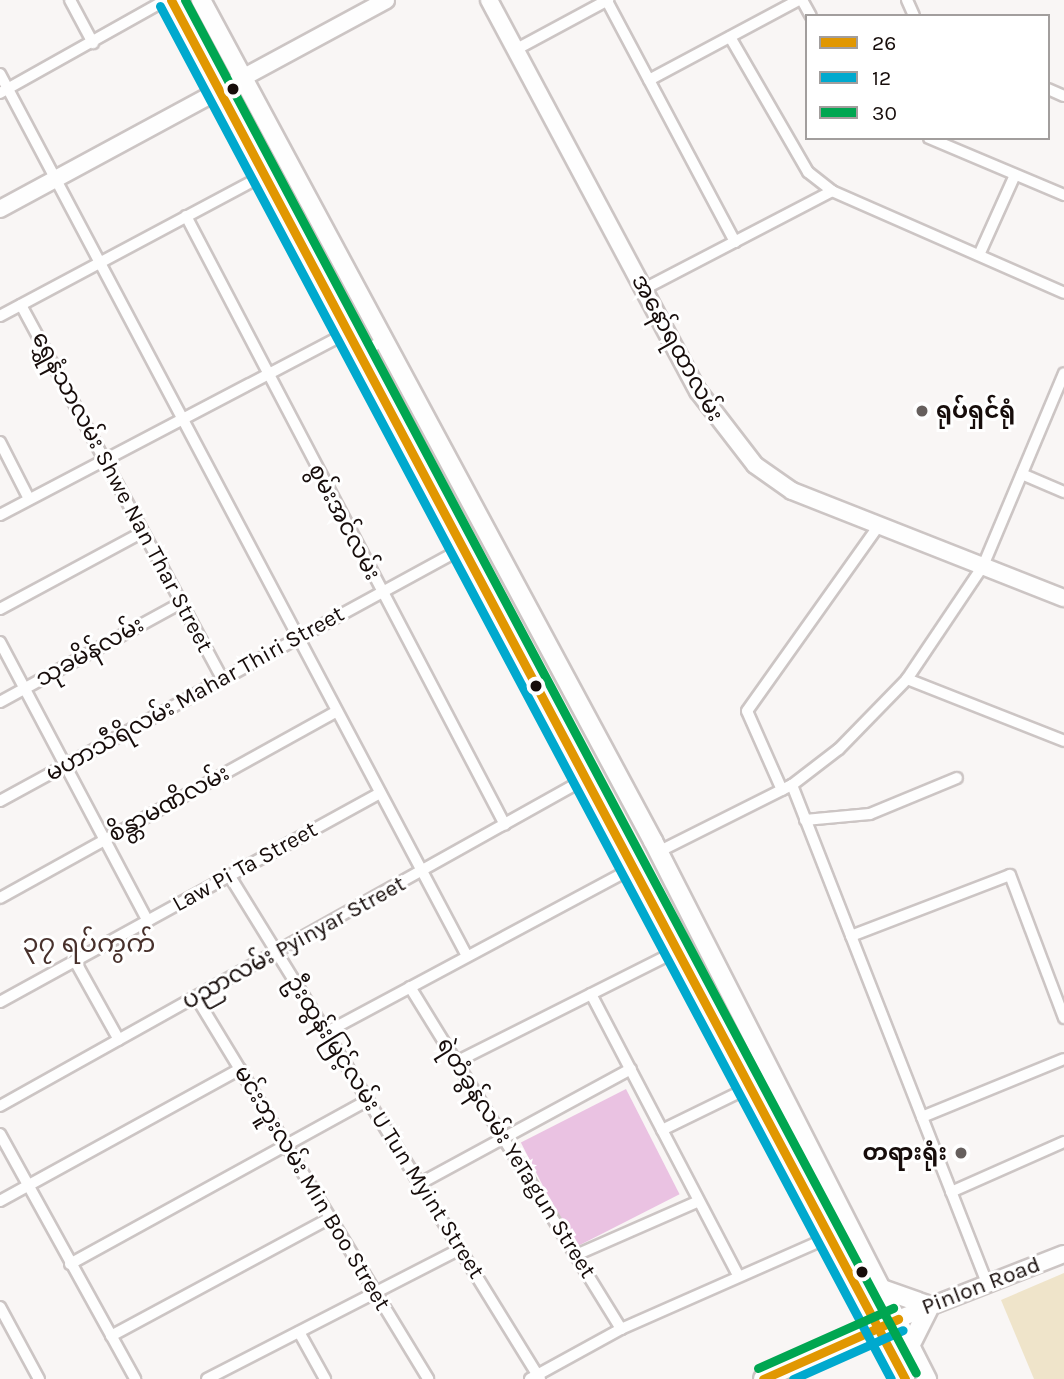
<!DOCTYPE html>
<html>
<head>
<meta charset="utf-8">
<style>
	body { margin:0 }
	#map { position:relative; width:1064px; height:1379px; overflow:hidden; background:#f9f6f5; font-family:Karla,"Noto Sans Myanmar",sans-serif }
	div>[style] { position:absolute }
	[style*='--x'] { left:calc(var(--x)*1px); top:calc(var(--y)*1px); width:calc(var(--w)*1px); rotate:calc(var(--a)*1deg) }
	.green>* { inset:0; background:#efe4ca }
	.water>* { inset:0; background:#eac2e2; transform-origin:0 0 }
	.roads { filter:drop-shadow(2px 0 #ccc5c4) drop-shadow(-2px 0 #ccc5c4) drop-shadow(0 2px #ccc5c4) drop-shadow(0 -2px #ccc5c4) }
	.street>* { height:10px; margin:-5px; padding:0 5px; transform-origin:5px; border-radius:5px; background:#fefefe }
	.secondary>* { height:16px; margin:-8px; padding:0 8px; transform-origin:8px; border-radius:8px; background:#fefefe }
	.primary>* { height:18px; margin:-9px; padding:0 9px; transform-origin:9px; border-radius:9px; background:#fefefe }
	.bus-1>* { height:9px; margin:-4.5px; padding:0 4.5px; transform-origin:4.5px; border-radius:4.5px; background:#e19701 }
	.bus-2>* { height:9px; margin:-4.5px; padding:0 4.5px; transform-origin:4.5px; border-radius:4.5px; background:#00a9ce }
	.bus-3>* { height:9px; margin:-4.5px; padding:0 4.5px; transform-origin:4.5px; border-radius:4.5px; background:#00a651 }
	.dots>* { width:19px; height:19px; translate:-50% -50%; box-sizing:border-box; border:4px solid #fff; border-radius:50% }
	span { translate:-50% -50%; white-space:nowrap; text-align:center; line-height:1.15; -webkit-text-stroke:6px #fff; paint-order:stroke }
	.street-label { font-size:23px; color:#170d0b }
	.poi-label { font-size:23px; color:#170d0b; font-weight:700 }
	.left { translate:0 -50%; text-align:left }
	.right { translate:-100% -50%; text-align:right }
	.quarter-label { font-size:26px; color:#48312c }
	.legend { position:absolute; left:805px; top:14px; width:245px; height:126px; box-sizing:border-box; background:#fff; border:2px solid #a29e9d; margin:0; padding:9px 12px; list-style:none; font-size:21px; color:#170d0b }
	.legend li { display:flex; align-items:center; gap:14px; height:35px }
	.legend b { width:35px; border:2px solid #a29e9d }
</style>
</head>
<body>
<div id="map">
	<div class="green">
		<i style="clip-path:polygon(1064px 1273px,1064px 1379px,1034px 1379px,1001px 1300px)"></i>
	</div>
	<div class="water">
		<i style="left:626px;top:1089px;width:118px;height:118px;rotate:63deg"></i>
	</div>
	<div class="roads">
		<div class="street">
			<i style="--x:70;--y:0;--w:49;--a:61.9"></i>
			<i style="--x:802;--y:0;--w:18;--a:61"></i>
			<i style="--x:907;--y:0;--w:17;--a:66"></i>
			<i style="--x:607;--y:1;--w:273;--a:62"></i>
			<i style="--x:730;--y:37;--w:156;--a:60"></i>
			<i style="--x:808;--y:172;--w:31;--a:38"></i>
			<i style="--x:832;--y:191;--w:253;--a:23.7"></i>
			<i style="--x:515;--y:50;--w:106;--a:-28.3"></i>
			<i style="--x:0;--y:74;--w:998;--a:62.1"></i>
			<i style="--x:649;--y:80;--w:170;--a:-28.1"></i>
			<i style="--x:1048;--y:89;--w:17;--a:24"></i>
			<i style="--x:0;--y:93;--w:190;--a:-29.3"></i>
			<i style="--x:929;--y:138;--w:147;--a:22.9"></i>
			<i style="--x:186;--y:216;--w:687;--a:62.35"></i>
			<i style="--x:979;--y:255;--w:88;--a:-65.8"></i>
			<i style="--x:644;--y:289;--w:212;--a:-27.5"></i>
			<i style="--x:21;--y:305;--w:425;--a:61.7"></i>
			<i style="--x:0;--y:316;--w:299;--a:-28.1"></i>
			<i style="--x:360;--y:353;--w:27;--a:-28"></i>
			<i style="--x:0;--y:442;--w:64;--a:63"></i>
			<i style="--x:1022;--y:474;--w:46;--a:23.2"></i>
			<i style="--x:0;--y:515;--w:393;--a:-27.7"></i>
			<i style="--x:0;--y:609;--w:162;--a:-28.3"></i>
			<i style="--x:0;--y:642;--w:316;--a:62.1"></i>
			<i style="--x:907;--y:679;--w:169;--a:21.5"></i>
			<i style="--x:0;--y:702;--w:206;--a:-28.7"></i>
			<i style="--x:792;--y:785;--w:535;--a:68.62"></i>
			<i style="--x:782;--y:790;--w:86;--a:-113.9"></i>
			<i style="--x:747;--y:711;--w:228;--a:-54.6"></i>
			<i style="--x:0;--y:801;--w:528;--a:-28.65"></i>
			<i style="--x:805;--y:820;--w:65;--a:-5.3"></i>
			<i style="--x:870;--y:814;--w:94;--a:-22.5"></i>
			<i style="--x:658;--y:852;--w:150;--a:-26.6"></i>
			<i style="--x:792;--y:785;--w:59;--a:-37.5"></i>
			<i style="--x:839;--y:749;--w:98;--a:-45.8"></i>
			<i style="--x:907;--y:679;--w:136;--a:-56.1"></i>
			<i style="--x:983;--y:566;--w:209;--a:-67.2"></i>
			<i style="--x:229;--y:875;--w:592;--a:58.32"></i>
			<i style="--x:0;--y:898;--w:385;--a:-29"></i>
			<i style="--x:851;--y:936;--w:170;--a:-21"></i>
			<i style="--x:1010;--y:875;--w:153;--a:69.3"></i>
			<i style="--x:75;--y:961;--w:90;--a:60.9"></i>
			<i style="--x:410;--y:987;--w:402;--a:58.3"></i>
			<i style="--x:591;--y:994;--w:317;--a:62.4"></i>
			<i style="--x:196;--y:997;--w:447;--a:58.7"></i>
			<i style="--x:0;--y:1002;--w:434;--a:-28.8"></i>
			<i style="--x:325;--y:1033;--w:349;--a:-28.2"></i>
			<i style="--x:456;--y:1062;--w:247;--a:-26.7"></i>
			<i style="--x:0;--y:1106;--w:672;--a:-29.2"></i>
			<i style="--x:922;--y:1117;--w:153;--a:-22.2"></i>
			<i style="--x:662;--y:1130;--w:98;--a:-26"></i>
			<i style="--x:0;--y:1134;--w:280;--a:61.1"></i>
			<i style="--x:419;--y:1184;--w:241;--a:-28.5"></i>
			<i style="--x:951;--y:1192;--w:124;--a:-23.9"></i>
			<i style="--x:0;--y:1201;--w:274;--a:-28.8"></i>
			<i style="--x:576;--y:1255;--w:134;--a:-23.7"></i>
			<i style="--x:70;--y:1264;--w:340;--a:-28.8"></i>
			<i style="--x:0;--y:1307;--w:82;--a:61.6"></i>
			<i style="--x:299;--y:1332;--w:54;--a:61"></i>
			<i style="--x:111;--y:1336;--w:249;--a:-28.3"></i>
			<i style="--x:207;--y:1379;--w:284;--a:-27.2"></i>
			<i style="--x:530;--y:1379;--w:104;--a:-28.8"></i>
			<i style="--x:621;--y:1329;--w:231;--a:-23.8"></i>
		</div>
		<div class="secondary">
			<i style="--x:489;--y:0;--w:443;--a:61.9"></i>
			<i style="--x:698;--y:391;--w:93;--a:52.4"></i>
			<i style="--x:755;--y:465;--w:45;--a:35.1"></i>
			<i style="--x:792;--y:491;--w:292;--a:21.5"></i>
			<i style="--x:0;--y:209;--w:439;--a:-28.4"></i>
			<i style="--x:898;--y:1319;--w:178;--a:-21.4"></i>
		</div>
		<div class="primary">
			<i style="--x:171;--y:0;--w:1562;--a:61.97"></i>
			<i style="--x:201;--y:0;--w:955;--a:61.74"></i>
			<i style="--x:653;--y:841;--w:604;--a:63.01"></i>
			<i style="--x:882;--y:1289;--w:51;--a:19.5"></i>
			<i style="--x:930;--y:1306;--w:42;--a:116.6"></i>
			<i style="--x:763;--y:1379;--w:138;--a:-24"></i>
		</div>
	</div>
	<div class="bus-1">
		<i style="--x:171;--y:0;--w:1562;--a:61.97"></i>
		<i style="--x:763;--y:1379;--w:148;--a:-24"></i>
	</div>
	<div class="bus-2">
		<i style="--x:160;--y:6;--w:1555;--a:61.97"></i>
		<i style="--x:793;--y:1379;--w:120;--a:-24"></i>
	</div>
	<div class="bus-3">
		<i style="--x:185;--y:0;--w:1555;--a:61.97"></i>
		<i style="--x:758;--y:1368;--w:148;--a:-24"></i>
	</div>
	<div class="dots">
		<i style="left:233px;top:89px;background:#170d0b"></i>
		<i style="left:922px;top:411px;background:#665f5d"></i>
		<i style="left:536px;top:686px;background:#170d0b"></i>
		<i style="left:961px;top:1153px;background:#665f5d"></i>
		<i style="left:862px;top:1272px;background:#170d0b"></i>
	</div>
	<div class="street-label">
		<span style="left:677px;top:348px;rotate:61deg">အနော်ရထာလမ်း</span>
		<span style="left:122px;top:492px;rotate:62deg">ရွှေနံသာလမ်း Shwe Nan Thar Street</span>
		<span style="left:344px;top:522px;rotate:62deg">စွမ်းအင်လမ်း</span>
		<span style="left:90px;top:652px;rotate:-29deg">သုခမိန်လမ်း</span>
		<span style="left:195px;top:694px;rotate:-29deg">မဟာသီရိလမ်း Mahar Thiri Street</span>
		<span style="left:169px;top:804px;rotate:-29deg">စိန္တာမဏိလမ်း</span>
		<span style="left:245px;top:867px;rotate:-29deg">Law Pi Ta Street</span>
		<span style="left:294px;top:943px;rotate:-29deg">ပညာလမ်း Pyinyar Street</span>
		<span style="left:385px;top:1127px;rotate:58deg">ဦးထွန်းမြင့်လမ်း U Tun Myint Street</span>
		<span style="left:516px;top:1158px;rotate:58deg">ရဲတံခွန်လမ်း YeTagun Street</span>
		<span style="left:312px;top:1188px;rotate:59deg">မင်းဘူးလမ်း Min Boo Street</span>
		<span style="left:981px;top:1286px;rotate:-21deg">Pinlon Road</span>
	</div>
	<div class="poi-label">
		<span class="left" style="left:936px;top:411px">ရုပ်ရှင်ရုံ</span>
		<span class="right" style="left:947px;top:1153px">တရားရုံး</span>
	</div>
	<div class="quarter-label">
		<span style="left:89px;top:944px">၃၇ ရပ်ကွက်</span>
	</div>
	<ul class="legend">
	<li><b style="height:9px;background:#e19701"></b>26</li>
	<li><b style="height:9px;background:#00a9ce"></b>12</li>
	<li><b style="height:9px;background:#00a651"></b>30</li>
	</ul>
</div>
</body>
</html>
